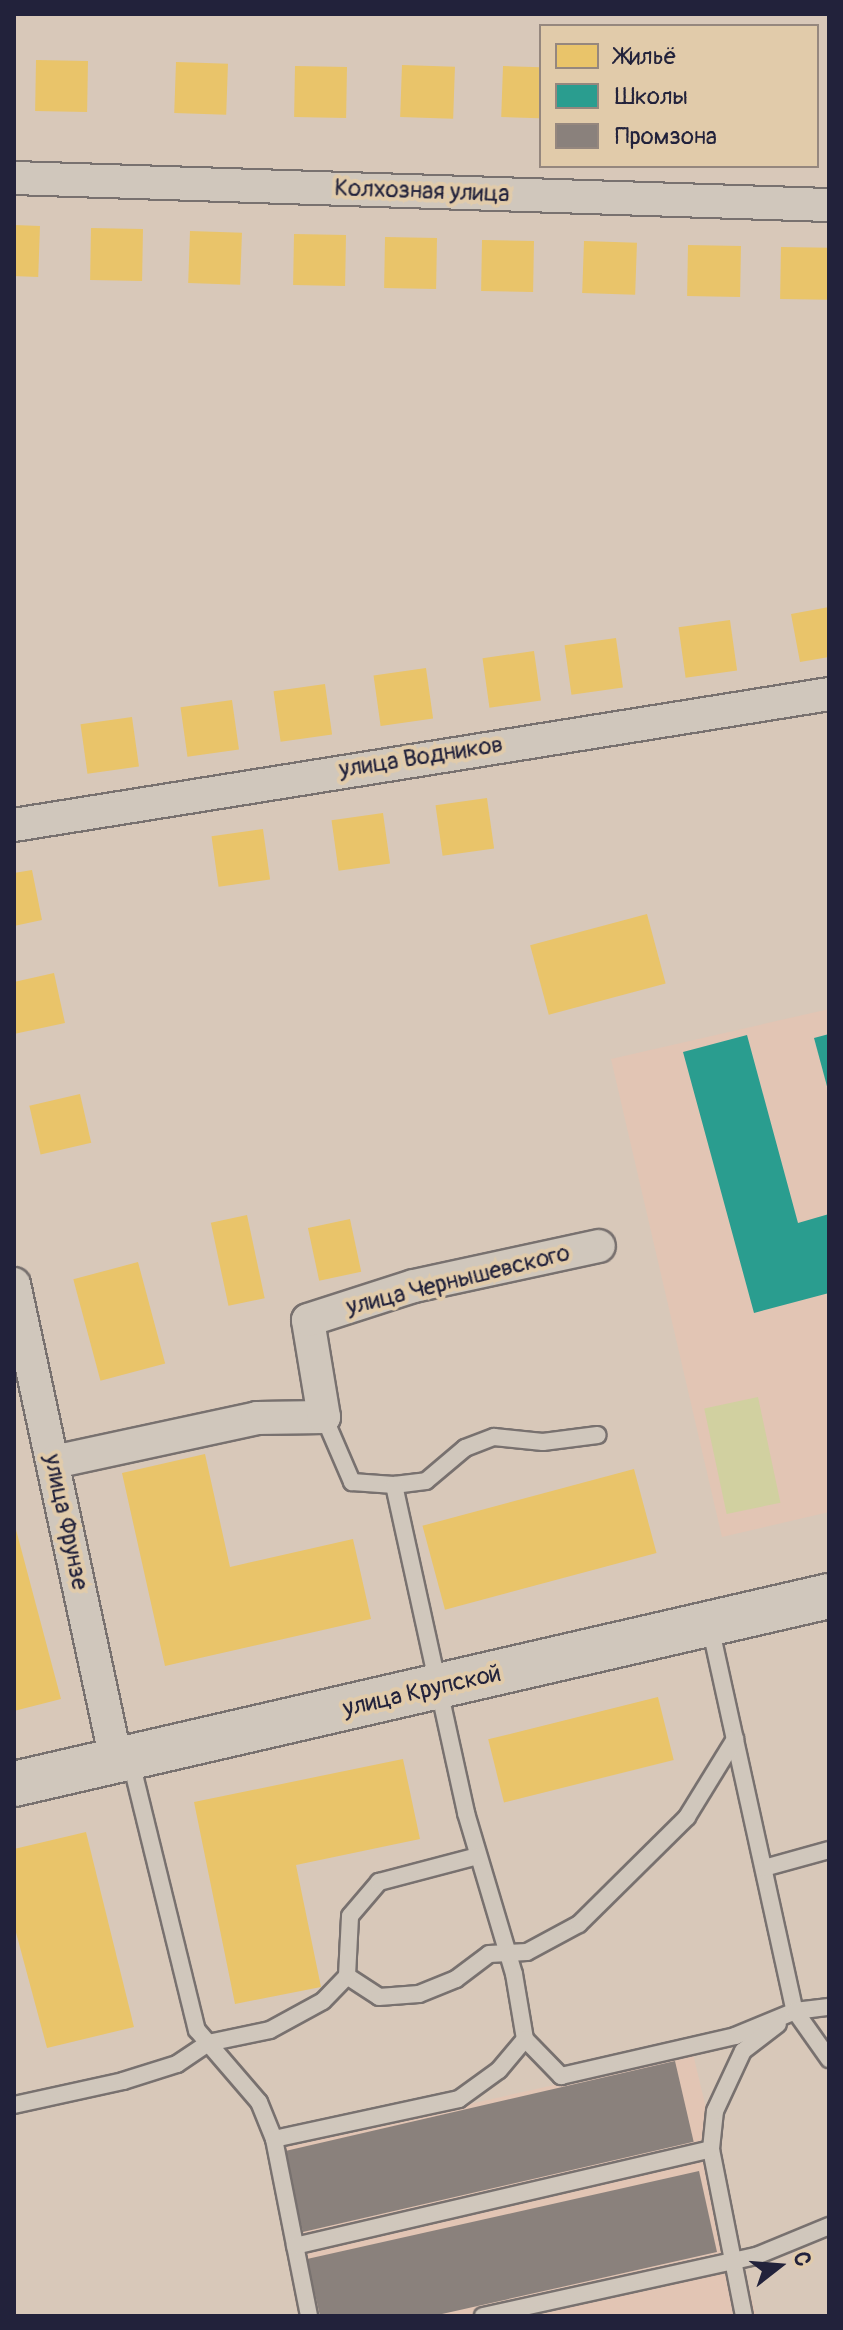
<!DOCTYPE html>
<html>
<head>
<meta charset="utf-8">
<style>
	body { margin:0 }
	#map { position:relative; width:843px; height:2330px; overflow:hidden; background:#d8c8b9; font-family:Pangolin,sans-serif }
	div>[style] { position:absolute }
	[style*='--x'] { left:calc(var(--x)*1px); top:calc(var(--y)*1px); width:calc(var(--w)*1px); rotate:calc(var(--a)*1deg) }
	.built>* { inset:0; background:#e2c5b4 }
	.green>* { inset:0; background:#d1d0a0; transform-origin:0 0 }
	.homes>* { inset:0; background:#e9c46a; transform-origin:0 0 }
	.schools>* { inset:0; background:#2a9d8f }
	.industry>* { inset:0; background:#8a817c; transform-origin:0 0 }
	.roads { filter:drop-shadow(2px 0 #78716f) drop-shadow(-2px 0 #78716f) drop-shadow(0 2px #78716f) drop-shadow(0 -2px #78716f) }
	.lane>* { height:16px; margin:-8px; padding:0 8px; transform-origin:8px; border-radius:8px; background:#d0c7bc }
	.street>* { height:32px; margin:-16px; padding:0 16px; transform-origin:16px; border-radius:16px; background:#d0c7bc }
	.secondary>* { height:44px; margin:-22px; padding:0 22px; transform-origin:22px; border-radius:22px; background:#d0c7bc }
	span { translate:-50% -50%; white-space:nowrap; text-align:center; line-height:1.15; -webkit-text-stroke:8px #e1cbaa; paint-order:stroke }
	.street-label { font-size:24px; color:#22223b }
	.frame { position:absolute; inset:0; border:16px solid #22223b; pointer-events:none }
	.legend { position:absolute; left:539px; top:24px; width:280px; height:144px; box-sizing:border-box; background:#e1cbaa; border:2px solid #95877e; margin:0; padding:10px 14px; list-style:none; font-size:24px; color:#22223b }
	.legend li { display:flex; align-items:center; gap:16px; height:40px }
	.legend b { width:40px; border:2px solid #95877e }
	.north { position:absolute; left:739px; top:2226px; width:80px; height:80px; -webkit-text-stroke:6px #e1cbaa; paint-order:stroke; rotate:73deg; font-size:22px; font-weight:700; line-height:32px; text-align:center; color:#22223b }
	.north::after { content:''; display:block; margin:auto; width:28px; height:36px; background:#22223b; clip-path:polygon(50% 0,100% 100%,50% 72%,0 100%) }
</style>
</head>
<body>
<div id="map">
	<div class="built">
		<i style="clip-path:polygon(829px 1009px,829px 1512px,722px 1537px,611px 1059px)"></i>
		<i style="clip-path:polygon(693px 2054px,756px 2316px,298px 2316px,268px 2149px)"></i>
	</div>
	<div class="green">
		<i style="left:758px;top:1397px;width:108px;height:55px;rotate:78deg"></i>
	</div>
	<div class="homes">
		<i style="left:36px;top:60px;width:52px;height:51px;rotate:1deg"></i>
		<i style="left:176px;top:62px;width:52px;height:51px;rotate:2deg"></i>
		<i style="left:402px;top:65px;width:53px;height:52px;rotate:2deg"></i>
		<i style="left:295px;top:66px;width:52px;height:51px;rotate:1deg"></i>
		<i style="left:503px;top:66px;width:38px;height:51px;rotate:2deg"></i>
		<i style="left:14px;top:225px;width:26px;height:51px;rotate:2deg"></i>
		<i style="left:91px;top:228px;width:52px;height:52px;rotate:1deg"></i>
		<i style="left:190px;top:231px;width:52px;height:52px;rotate:2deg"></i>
		<i style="left:294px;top:234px;width:52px;height:51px;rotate:1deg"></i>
		<i style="left:385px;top:237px;width:52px;height:51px;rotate:1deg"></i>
		<i style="left:482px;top:240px;width:52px;height:51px;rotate:1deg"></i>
		<i style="left:584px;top:241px;width:53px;height:52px;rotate:2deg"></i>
		<i style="left:688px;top:245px;width:53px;height:51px;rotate:1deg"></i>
		<i style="left:781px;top:247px;width:48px;height:52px;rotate:1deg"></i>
		<i style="clip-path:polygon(829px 607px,829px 657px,800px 662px,791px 614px)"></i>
		<i style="left:730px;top:620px;width:51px;height:52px;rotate:82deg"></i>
		<i style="left:616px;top:638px;width:50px;height:52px;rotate:82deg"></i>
		<i style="left:534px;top:651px;width:50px;height:52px;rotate:82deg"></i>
		<i style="left:426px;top:668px;width:51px;height:53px;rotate:82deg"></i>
		<i style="left:325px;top:684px;width:51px;height:52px;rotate:82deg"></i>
		<i style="left:232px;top:700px;width:50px;height:52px;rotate:82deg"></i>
		<i style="left:132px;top:717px;width:50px;height:52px;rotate:82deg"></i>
		<i style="left:487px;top:798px;width:51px;height:52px;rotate:82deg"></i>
		<i style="left:383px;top:813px;width:51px;height:52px;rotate:82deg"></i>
		<i style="left:263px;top:829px;width:51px;height:52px;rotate:82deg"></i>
		<i style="clip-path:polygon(32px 870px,42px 920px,14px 926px,14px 873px)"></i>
		<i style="left:647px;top:914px;width:72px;height:121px;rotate:75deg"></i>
		<i style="clip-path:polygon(54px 973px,65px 1023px,14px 1034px,14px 982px)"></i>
		<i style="left:80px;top:1094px;width:50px;height:52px;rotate:77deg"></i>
		<i style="left:247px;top:1215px;width:85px;height:37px;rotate:78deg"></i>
		<i style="left:350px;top:1219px;width:54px;height:43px;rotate:78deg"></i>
		<i style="left:138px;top:1262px;width:105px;height:67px;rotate:75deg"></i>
		<i style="clip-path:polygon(205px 1454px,230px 1567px,353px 1539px,371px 1619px,165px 1666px,122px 1473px)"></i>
		<i style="left:634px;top:1469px;width:87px;height:219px;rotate:75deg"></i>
		<i style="clip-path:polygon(14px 1522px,61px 1699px,14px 1711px)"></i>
		<i style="left:658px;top:1697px;width:65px;height:175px;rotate:76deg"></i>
		<i style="clip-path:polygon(403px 1759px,420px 1839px,296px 1865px,321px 1987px,235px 2004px,194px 1802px)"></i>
		<i style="clip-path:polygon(86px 1832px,134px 2027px,47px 2048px,14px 1925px,14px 1849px)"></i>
	</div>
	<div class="schools">
		<i style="clip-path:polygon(829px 1034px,829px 1090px,828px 1090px,814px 1038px)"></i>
		<i style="clip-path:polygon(747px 1035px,798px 1223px,829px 1214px,829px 1293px,754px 1313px,683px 1052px)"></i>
	</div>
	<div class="industry">
		<i style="left:675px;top:2061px;width:83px;height:401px;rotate:77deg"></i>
		<i style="clip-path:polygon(699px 2171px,717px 2252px,433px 2316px,320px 2316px,307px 2259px)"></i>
	</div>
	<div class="roads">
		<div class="lane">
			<i style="--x:324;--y:1417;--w:71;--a:66.7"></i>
			<i style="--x:352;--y:1482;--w:42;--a:4.1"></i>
			<i style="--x:394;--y:1485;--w:32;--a:-7"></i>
			<i style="--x:426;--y:1481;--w:51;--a:-40.2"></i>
			<i style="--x:465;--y:1448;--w:31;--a:-21"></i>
			<i style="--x:494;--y:1437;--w:49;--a:5.8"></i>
			<i style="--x:543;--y:1442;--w:55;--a:-7.3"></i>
			<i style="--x:394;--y:1485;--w:336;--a:77.6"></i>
			<i style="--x:466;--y:1813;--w:168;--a:73.4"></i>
			<i style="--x:514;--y:1974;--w:66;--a:80.4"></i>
			<i style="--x:525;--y:2039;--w:52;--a:45.8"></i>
			<i style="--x:561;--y:2076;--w:179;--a:-12.9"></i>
			<i style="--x:735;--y:2036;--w:65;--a:-22.6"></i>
			<i style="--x:795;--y:2011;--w:34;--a:-7"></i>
			<i style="--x:710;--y:1626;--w:394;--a:77.6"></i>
			<i style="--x:795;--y:2011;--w:59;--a:54.7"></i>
			<i style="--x:130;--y:1758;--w:280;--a:76.2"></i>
			<i style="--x:197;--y:2030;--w:95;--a:49.3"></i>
			<i style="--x:259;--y:2102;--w:40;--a:68"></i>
			<i style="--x:274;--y:2139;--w:189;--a:-12.2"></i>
			<i style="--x:459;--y:2099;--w:49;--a:-35.9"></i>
			<i style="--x:499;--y:2070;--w:40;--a:-50"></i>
			<i style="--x:764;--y:1868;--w:67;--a:-15.5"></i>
			<i style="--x:347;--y:1976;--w:38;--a:33"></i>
			<i style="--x:379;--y:1997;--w:40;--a:-4.3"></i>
			<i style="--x:419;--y:1994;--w:40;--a:-22"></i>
			<i style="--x:456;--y:1979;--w:41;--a:-37.1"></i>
			<i style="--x:489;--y:1954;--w:38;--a:-3"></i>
			<i style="--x:527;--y:1952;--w:59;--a:-28.3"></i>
			<i style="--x:579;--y:1924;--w:152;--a:-44.7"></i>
			<i style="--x:687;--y:1817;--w:92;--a:-58.4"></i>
			<i style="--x:14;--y:2105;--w:112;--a:-12.4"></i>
			<i style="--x:123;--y:2081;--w:57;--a:-17.5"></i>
			<i style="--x:177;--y:2064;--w:37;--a:-34"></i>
			<i style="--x:208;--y:2043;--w:63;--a:-11.8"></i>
			<i style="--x:270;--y:2030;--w:60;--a:-28.7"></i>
			<i style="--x:323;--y:2001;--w:35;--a:-46"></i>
			<i style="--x:347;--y:1976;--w:60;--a:-87.1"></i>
			<i style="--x:350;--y:1916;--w:45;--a:-49.5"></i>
			<i style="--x:379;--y:1882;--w:102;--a:-14.7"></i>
			<i style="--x:274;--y:2139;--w:180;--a:78.8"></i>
			<i style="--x:295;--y:2246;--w:427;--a:-13.1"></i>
			<i style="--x:483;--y:2316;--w:280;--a:-12.4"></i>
			<i style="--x:756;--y:2256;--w:79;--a:-22.3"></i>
			<i style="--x:744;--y:2316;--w:170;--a:-101.2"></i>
			<i style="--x:711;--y:2149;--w:38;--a:-84"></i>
			<i style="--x:715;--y:2111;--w:66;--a:-65"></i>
			<i style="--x:743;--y:2051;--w:44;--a:-37.6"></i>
		</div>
		<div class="street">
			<i style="--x:14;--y:178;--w:815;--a:1.9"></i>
			<i style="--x:14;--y:825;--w:825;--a:-9.13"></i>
			<i style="--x:14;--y:1284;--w:487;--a:77.9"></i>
			<i style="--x:54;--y:1462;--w:208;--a:-12.2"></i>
			<i style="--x:257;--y:1418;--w:67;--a:-0.9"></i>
			<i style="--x:324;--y:1417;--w:98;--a:-99.4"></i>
			<i style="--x:308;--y:1320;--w:111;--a:-17.8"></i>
			<i style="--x:414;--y:1286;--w:189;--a:-12.2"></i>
		</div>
		<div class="secondary">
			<i style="--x:14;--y:1784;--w:836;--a:-12.99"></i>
		</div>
	</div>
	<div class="street-label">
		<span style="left:422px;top:191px;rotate:2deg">Колхозная улица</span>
		<span style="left:421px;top:757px;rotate:-9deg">улица Водников</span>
		<span style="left:458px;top:1280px;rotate:-14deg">улица Чернышевского</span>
		<span style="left:66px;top:1522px;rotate:78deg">улица Фрунзе</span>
		<span style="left:422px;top:1691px;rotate:-13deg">улица Крупской</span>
	</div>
	<div class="frame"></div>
	<ul class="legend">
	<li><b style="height:22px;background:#e9c46a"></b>Жильё</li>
	<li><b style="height:22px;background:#2a9d8f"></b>Школы</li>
	<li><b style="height:22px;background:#8a817c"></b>Промзона</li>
	</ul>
	<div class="north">С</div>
</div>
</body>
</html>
